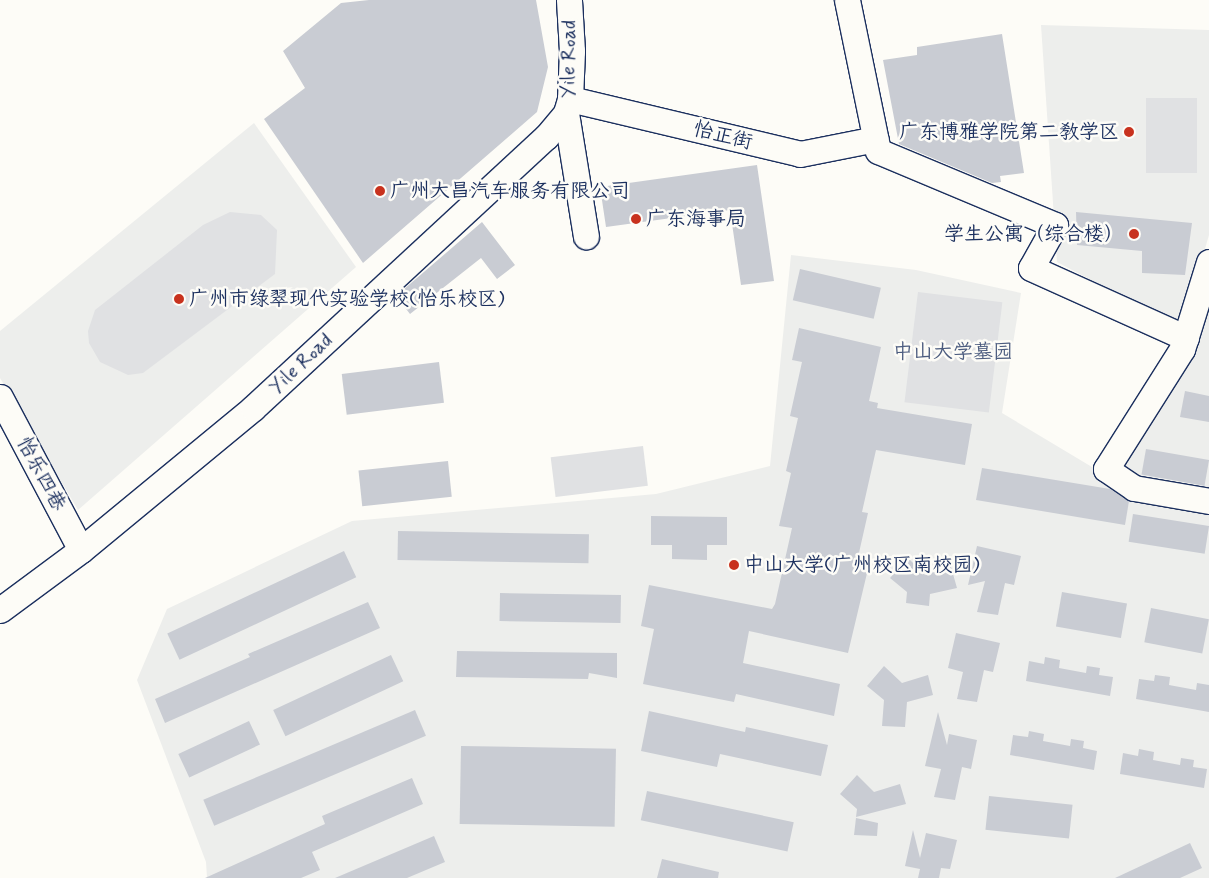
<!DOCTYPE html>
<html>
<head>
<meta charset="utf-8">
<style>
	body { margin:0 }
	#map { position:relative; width:1209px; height:878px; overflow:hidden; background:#fdfcf7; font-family:Mynerve,"LXGW WenKai TC",sans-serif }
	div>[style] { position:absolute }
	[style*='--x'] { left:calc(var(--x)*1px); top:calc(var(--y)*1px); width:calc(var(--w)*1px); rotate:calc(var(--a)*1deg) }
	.built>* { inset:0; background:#edeeec }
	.green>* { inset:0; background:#e0e1e3; transform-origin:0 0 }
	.building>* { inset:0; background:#c9ccd3; transform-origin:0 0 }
	.roads { filter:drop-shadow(1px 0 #1b2f5e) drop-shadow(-1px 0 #1b2f5e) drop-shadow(0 1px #1b2f5e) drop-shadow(0 -1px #1b2f5e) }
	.minor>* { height:25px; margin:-12.5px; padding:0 12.5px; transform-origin:12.5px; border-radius:12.5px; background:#fdfcf7 }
	.dots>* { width:14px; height:14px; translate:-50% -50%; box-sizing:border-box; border:2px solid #fdfcf7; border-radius:50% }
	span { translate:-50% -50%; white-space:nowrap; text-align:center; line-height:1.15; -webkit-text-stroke:5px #fdfcf7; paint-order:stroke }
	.street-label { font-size:20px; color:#1b2f5e }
	.poi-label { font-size:20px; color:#1b2f5e }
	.right { translate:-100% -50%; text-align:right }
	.left { translate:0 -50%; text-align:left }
	.park-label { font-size:20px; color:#4c5c7f }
</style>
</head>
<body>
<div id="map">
	<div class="built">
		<i style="clip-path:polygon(1041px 25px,1209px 30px,1209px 235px,1182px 328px,1057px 262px)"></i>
		<i style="clip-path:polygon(254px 123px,356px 267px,78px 510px,0 378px,0 331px)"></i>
		<i style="clip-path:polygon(791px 255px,916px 270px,1021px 293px,1002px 413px,1107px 476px,1209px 299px,1209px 878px,207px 878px,206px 862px,137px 680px,167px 609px,352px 521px,656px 494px,770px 466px)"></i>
	</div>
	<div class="green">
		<i style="left:1146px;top:98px;width:51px;height:75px"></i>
		<i style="clip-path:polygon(230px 212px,261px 215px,277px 230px,275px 274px,143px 373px,128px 375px,100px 362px,89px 343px,88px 331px,95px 310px,203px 225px)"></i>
		<i style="left:918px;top:292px;width:85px;height:111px;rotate:7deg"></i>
		<i style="left:643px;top:446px;width:40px;height:93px;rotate:83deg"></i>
	</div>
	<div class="building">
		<i style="clip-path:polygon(369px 0,536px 0,548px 67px,537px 112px,363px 263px,264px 119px,305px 88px,283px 51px,341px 3px)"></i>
		<i style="clip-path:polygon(1002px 34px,1024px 173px,1000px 176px,1001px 182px,992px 183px,899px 144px,883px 60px,917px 55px,917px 47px)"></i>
		<i style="clip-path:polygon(757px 165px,774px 281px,741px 285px,730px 210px,606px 227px,600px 187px)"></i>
		<i style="clip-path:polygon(1076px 212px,1192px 223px,1185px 275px,1142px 273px,1142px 251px,1077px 245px)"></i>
		<i style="clip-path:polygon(482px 222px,515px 265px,497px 279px,481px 258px,410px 314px,396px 296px)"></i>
		<i style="left:800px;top:269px;width:83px;height:32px;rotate:13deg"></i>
		<i style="clip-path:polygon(799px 328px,881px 347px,869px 401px,878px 403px,877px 408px,972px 424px,965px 465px,876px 450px,862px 512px,868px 513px,856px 566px,868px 569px,848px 653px,749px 631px,743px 663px,840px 684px,834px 716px,736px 694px,734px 702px,643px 684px,654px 629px,641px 626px,649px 585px,772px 609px,775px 604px,792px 528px,779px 526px,791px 473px,786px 471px,798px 418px,790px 416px,802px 362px,792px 360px)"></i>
		<i style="left:439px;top:362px;width:41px;height:98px;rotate:83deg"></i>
		<i style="clip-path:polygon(1185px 391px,1209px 396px,1209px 422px,1180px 417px)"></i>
		<i style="left:1146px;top:449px;width:64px;height:26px;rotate:10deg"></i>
		<i style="left:448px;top:461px;width:36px;height:90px;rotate:84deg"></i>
		<i style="clip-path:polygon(982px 468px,1110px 489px,1129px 501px,1125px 525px,976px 500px)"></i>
		<i style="left:1133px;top:514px;width:77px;height:28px;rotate:9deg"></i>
		<i style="clip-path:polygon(651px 516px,727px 517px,727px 545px,707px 545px,707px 560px,672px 559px,672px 545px,651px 545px)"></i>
		<i style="left:398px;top:531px;width:191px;height:29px;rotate:1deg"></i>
		<i style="clip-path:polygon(977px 546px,1021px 556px,1014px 585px,1005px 583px,998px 615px,977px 612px,985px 581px,968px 585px)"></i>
		<i style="left:344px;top:551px;width:29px;height:195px;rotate:65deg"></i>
		<i style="clip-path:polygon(908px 558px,925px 575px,951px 567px,957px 588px,930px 594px,929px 606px,906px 603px,907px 592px,890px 578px)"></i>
		<i style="left:1062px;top:592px;width:66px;height:35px;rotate:10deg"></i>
		<i style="left:500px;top:593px;width:121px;height:28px;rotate:1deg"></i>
		<i style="clip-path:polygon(368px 602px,380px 628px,165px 723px,155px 699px,250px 657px,248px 654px)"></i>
		<i style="left:1151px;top:608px;width:59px;height:35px;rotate:11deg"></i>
		<i style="clip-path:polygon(956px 633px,1000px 643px,993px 672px,984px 670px,977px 702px,957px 699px,963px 672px,948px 668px)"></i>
		<i style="clip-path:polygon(457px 651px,617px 653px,617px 678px,589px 673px,588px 679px,456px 677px)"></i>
		<i style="left:391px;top:655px;width:29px;height:130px;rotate:65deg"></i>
		<i style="clip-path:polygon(1045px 657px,1060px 660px,1059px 668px,1086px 673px,1087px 666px,1100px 668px,1099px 675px,1113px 677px,1110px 696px,1026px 681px,1029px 661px,1044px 664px)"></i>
		<i style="clip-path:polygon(884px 666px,902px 683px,928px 675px,933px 695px,907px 702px,905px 727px,882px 726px,884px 700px,867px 686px)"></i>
		<i style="clip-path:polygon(1155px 675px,1170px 677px,1169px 685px,1196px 690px,1197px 683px,1209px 685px,1209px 712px,1136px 699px,1139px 679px,1154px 681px)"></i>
		<i style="left:415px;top:710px;width:28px;height:230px;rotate:67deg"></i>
		<i style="clip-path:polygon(649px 711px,745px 732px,746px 727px,828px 745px,821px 776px,720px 754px,717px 767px,641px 751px)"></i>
		<i style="clip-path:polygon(938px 712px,947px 745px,949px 734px,977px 740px,971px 769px,962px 767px,955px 800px,934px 797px,941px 769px,925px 766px)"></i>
		<i style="left:249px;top:721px;width:26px;height:78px;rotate:65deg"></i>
		<i style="clip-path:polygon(1029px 731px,1044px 734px,1043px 741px,1070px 746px,1071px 739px,1084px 741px,1083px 748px,1097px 751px,1094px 770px,1010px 755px,1013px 735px,1028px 737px)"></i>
		<i style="left:461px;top:746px;width:155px;height:78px;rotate:1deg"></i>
		<i style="clip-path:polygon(1139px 749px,1154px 752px,1153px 760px,1180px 765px,1181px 758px,1194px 760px,1193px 767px,1207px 769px,1204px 788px,1120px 774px,1123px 753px,1138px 756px)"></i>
		<i style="clip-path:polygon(857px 775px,874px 792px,900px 784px,906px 804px,856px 817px,857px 809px,840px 794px)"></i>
		<i style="clip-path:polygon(412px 778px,423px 804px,312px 852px,320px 870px,301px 878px,205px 878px,325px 824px,322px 816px)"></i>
		<i style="left:647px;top:791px;width:150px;height:30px;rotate:12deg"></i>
		<i style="left:989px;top:796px;width:84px;height:34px;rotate:6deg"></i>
		<i style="clip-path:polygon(856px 818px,878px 823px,877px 836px,854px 835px)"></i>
		<i style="clip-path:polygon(913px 830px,920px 858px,926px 833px,957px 840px,950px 869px,941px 868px,939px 878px,918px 878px,920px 869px,905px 866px)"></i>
		<i style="clip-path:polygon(434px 836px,445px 862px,407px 878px,335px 878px)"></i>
		<i style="clip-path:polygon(1190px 843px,1202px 868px,1180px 878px,1115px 878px)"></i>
		<i style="clip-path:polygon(662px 859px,719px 872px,718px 878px,657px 878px)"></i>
	</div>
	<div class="roads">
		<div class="minor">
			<i style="--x:847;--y:0;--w:154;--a:78.4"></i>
			<i style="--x:878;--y:151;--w:192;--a:22.7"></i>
			<i style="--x:1055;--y:225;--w:49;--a:119.2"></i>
			<i style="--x:1031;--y:268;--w:170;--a:24.3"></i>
			<i style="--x:570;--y:99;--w:236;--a:13.4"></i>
			<i style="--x:800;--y:154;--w:77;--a:-11.2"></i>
			<i style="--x:566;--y:113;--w:125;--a:80.8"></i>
			<i style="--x:1209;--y:262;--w:91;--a:107.2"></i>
			<i style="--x:1182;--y:349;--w:142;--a:122.3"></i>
			<i style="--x:1106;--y:469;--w:34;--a:34"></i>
			<i style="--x:1134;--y:488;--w:76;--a:9.8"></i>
			<i style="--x:0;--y:397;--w:173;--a:62.1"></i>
			<i style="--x:0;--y:610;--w:101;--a:-36.5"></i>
			<i style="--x:81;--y:550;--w:223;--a:-39.5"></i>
			<i style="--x:253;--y:408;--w:399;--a:-42.8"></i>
			<i style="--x:546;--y:137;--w:31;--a:-50"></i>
			<i style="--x:566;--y:113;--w:15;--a:-74"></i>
			<i style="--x:570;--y:99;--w:48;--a:-87.6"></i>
			<i style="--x:572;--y:51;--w:51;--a:-93.4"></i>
		</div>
	</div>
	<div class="dots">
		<i style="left:1129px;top:132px;background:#c8321e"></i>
		<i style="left:380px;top:191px;background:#c8321e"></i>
		<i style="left:636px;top:219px;background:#c8321e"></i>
		<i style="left:1134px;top:234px;background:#c8321e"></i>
		<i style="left:179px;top:299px;background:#c8321e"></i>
		<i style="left:734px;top:565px;background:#c8321e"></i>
	</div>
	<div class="street-label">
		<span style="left:569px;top:59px;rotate:-89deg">Yile Road</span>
		<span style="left:723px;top:136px;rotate:14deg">怡正街</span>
		<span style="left:301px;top:364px;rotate:-43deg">Yile Road</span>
		<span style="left:41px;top:474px;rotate:62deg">怡乐四巷</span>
	</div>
	<div class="poi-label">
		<span class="right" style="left:1119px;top:132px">广东博雅学院第二教学区</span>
		<span class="left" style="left:390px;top:191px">广州大昌汽车服务有限公司</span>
		<span class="left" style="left:646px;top:219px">广东海事局</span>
		<span class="right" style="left:1124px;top:234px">学生公寓（综合楼）</span>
		<span class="left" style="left:189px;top:299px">广州市绿翠现代实验学校(怡乐校区)</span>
		<span class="left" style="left:744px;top:565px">中山大学(广州校区南校园)</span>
	</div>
	<div class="park-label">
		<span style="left:953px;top:352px">中山大学墓园</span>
	</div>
</div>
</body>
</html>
